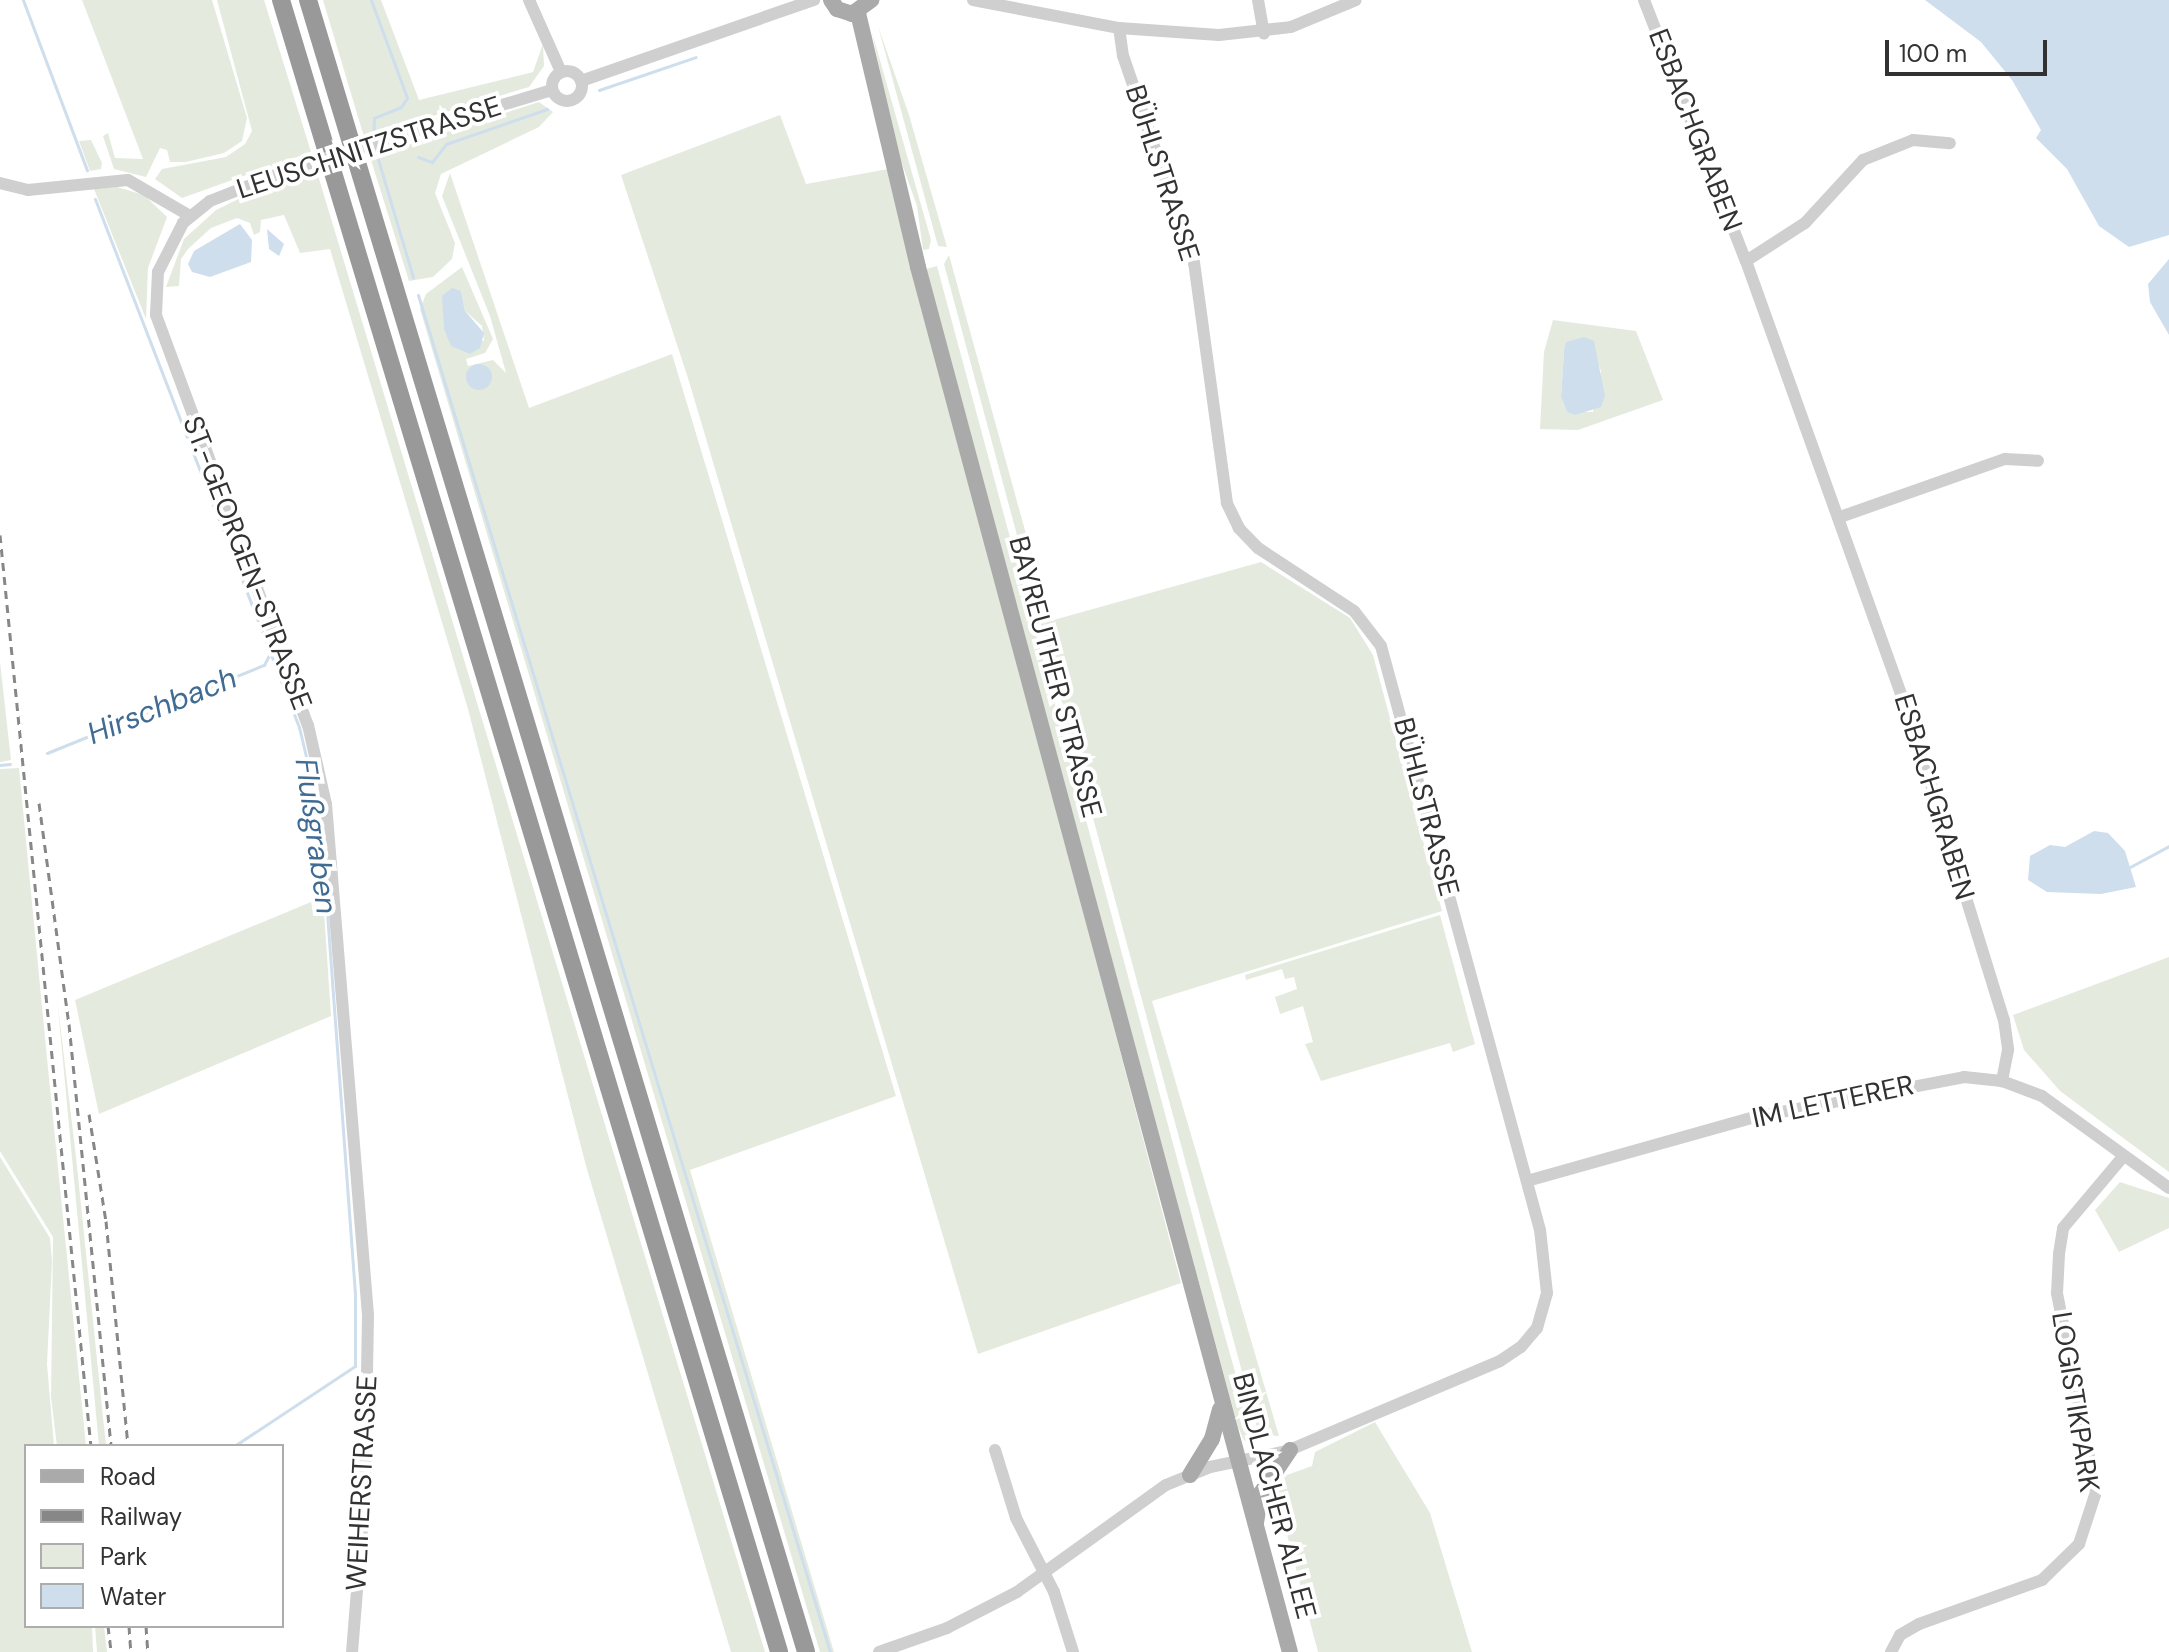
<!DOCTYPE html>
<html>
<head>
<meta charset="utf-8">
<style>
	body { margin:0 }
	#map { position:relative; width:2169px; height:1652px; overflow:hidden; background:#fff; font-family:"DM Sans",sans-serif }
	div>[style] { position:absolute }
	[style*='--x'] { left:calc(var(--x)*1px); top:calc(var(--y)*1px); width:calc(var(--w)*1px); rotate:calc(var(--a)*1deg) }
	.green>* { inset:0; background:#e4ebde }
	.water>* { inset:0; background:#cedeec }
	.round { border-radius:50% }
	.stream>* { height:3px; margin:-1.5px; padding:0 1.5px; transform-origin:1.5px; border-radius:1.5px; background:#cedeec }
	.minor>* { height:12px; margin:-6px; padding:0 6px; transform-origin:6px; border-radius:6px; background:#cfcfcf }
	.minor>.ring { margin:-6px; padding:0; box-sizing:content-box; background:none; border:12px solid #cfcfcf; border-radius:50% }
	.major>* { height:16px; margin:-8px; padding:0 8px; transform-origin:8px; border-radius:8px; background:#aaa }
	.highway>* { height:18px; margin:-9px; padding:0 9px; transform-origin:9px; border-radius:9px; background:#999 }
	.rail>* { height:3px; margin-top:-1.5px; transform-origin:0; background:repeating-linear-gradient(90deg,#878787 0 8px,transparent 0 14px) }
	.minor-bridge>* { height:12px; margin:-6px; padding:0 6px; transform-origin:6px; border-radius:6px; background:#cfcfcf }
	span { translate:-50% -50%; white-space:nowrap; text-align:center; line-height:1.15; -webkit-text-stroke:8px #fff; paint-order:stroke }
	.street-label { font-size:28px; color:#323232 }
	.water-label { font-size:30px; color:#406c93; font-style:italic }
	.legend { position:absolute; left:24px; top:1444px; width:260px; height:184px; box-sizing:border-box; background:#fff; border:2px solid #adadad; margin:0; padding:10px 14px; list-style:none; font-size:24px; color:#323232 }
	.legend li { display:flex; align-items:center; gap:16px; height:40px }
	.legend b { width:40px; border:2px solid #adadad }
	.scale { position:absolute; left:1885px; top:40px; width:162px; height:36px; box-sizing:border-box; border:4px solid #323232; border-top:0; padding-left:10px; font-size:24px; line-height:28px; white-space:nowrap; color:#323232; -webkit-text-stroke:6px #fff; paint-order:stroke }
</style>
</head>
<body>
<div id="map">
	<div class="green">
		<i style="clip-path:polygon(82px 0,212px 0,247px 118px,242px 141px,224px 153px,186px 162px,170px 162px,167px 150px,160px 148px,146px 177px,114px 169px,103px 136px,108px 133px,115px 158px,143px 159px)"></i>
		<i style="clip-path:polygon(217px 0,264px 0,311px 152px,182px 198px,155px 179px,162px 169px,226px 157px,245px 144px,252px 131px)"></i>
		<i style="clip-path:polygon(323px 0,381px 0,419px 100px,533px 72px,543px 44px,544px 66px,529px 87px,364px 137px)"></i>
		<i style="clip-path:polygon(878px 26px,909px 115px,947px 247px,938px 246px)"></i>
		<i style="clip-path:polygon(872px 32px,931px 240px,929px 249px,923px 250px,917px 206px,895px 144px)"></i>
		<i style="clip-path:polygon(539px 102px,553px 112px,539px 127px,441px 174px,435px 193px,455px 243px,452px 259px,433px 277px,409px 281px,370px 157px)"></i>
		<i style="clip-path:polygon(780px 115px,806px 184px,888px 169px,1181px 1283px,978px 1354px,688px 378px,621px 175px)"></i>
		<i style="clip-path:polygon(91px 140px,102px 163px,101px 169px,90px 171px,79px 141px)"></i>
		<i style="clip-path:polygon(317px 172px,478px 706px,765px 1652px,731px 1652px,586px 1166px,468px 709px,330px 249px,300px 253px,284px 215px,261px 220px,260px 232px,254px 235px,250px 223px,237px 218px,211px 228px,188px 249px,181px 259px,179px 286px,166px 287px,184px 239px,216px 210px,265px 186px)"></i>
		<i style="clip-path:polygon(evenodd,450px 173px,529px 408px,672px 354px,896px 1096px,690px 1170px,834px 1652px,820px 1652px,420px 309px,426px 294px,462px 267px,493px 339px,485px 353px,466px 359px,468px 366px,493px 360px,506px 373px,490px 316px,442px 196px,450px 173px,461px 291px,465px 311px,482px 326px,484px 341px,444px 329px,444px 309px,461px 291px)"></i>
		<i style="clip-path:polygon(117px 187px,144px 195px,167px 217px,148px 268px,146px 319px,94px 189px)"></i>
		<i style="clip-path:polygon(949px 255px,1050px 621px,1261px 562px,1350px 618px,1373px 655px,1442px 911px,1152px 1001px,1279px 1436px,1259px 1435px,944px 264px)"></i>
		<i style="clip-path:polygon(937px 266px,1221px 1322px,1256px 1446px,1244px 1440px,1238px 1427px,926px 269px)"></i>
		<i style="clip-path:polygon(evenodd,1553px 320px,1636px 331px,1663px 400px,1578px 430px,1540px 429px,1544px 352px,1553px 320px,1564px 351px,1596px 358px,1601px 371px,1593px 412px,1567px 412px,1561px 397px,1564px 351px)"></i>
		<i style="clip-path:polygon(0 662px,11px 760px,0 762px)"></i>
		<i style="clip-path:polygon(19px 768px,47px 1058px,86px 1446px,57px 1446px,51px 1397px,53px 1237px,0 1151px,0 769px)"></i>
		<i style="clip-path:polygon(323px 897px,331px 1016px,99px 1114px,75px 1000px)"></i>
		<i style="clip-path:polygon(1440px 915px,1475px 1044px,1453px 1052px,1450px 1043px,1321px 1081px,1305px 1044px,1313px 1042px,1303px 1006px,1280px 1014px,1275px 997px,1297px 989px,1294px 977px,1285px 979px,1282px 969px,1246px 980px,1245px 975px)"></i>
		<i style="clip-path:polygon(2169px 957px,2169px 1172px,2060px 1091px,2024px 1050px,2013px 1015px)"></i>
		<i style="clip-path:polygon(57px 998px,76px 1157px,106px 1446px,99px 1446px)"></i>
		<i style="clip-path:polygon(0 1157px,50px 1238px,52px 1261px,47px 1364px,54px 1446px,26px 1446px,26px 1626px,92px 1626px,93px 1652px,0 1652px)"></i>
		<i style="clip-path:polygon(2120px 1182px,2169px 1198px,2169px 1228px,2119px 1252px,2095px 1210px)"></i>
		<i style="clip-path:polygon(1375px 1422px,1430px 1513px,1472px 1652px,1318px 1652px,1275px 1489px,1287px 1475px,1312px 1466px,1315px 1452px)"></i>
		<i style="clip-path:polygon(95px 1626px,104px 1626px,107px 1652px,97px 1652px)"></i>
	</div>
	<div class="water">
		<i style="clip-path:polygon(1925px 0,2169px 0,2169px 235px,2129px 247px,2099px 226px,2067px 169px,2036px 138px,2041px 130px,2012px 80px,1981px 42px)"></i>
		<i style="clip-path:polygon(240px 224px,252px 240px,251px 262px,210px 277px,192px 272px,188px 264px,194px 251px)"></i>
		<i style="clip-path:polygon(267px 229px,284px 244px,279px 256px,269px 249px)"></i>
		<i style="clip-path:polygon(2169px 259px,2169px 335px,2150px 302px,2148px 284px)"></i>
		<i style="clip-path:polygon(452px 288px,461px 291px,465px 311px,484px 333px,480px 348px,470px 354px,451px 346px,444px 329px,442px 296px)"></i>
		<i style="clip-path:polygon(1584px 337px,1594px 341px,1605px 396px,1601px 407px,1575px 415px,1567px 412px,1561px 397px,1564px 351px,1566px 342px)"></i>
		<i class="round" style="left:466px;top:364px;width:26px;height:26px"></i>
		<i style="clip-path:polygon(2094px 831px,2108px 833px,2125px 851px,2136px 887px,2101px 894px,2047px 892px,2028px 880px,2030px 856px,2050px 845px,2065px 847px)"></i>
	</div>
	<div class="stream">
		<i style="--x:23;--y:0;--w:182;--a:69.4"></i>
		<i style="--x:371;--y:0;--w:104;--a:69.8"></i>
		<i style="--x:407;--y:98;--w:11;--a:124"></i>
		<i style="--x:401;--y:107;--w:29;--a:158"></i>
		<i style="--x:374;--y:118;--w:24;--a:92"></i>
		<i style="--x:599;--y:90;--w:102;--a:-18.8"></i>
		<i style="--x:375;--y:149;--w:134;--a:73.5"></i>
		<i style="--x:418;--y:157;--w:15;--a:20"></i>
		<i style="--x:432;--y:162;--w:23;--a:-52"></i>
		<i style="--x:446;--y:144;--w:107;--a:-19.1"></i>
		<i style="--x:95;--y:199;--w:566;--a:68.88"></i>
		<i style="--x:299;--y:727;--w:65;--a:76.6"></i>
		<i style="--x:314;--y:790;--w:110;--a:83.7"></i>
		<i style="--x:326;--y:899;--w:398;--a:85.8"></i>
		<i style="--x:355;--y:1296;--w:70;--a:90"></i>
		<i style="--x:355;--y:1366;--w:145;--a:146.5"></i>
		<i style="--x:418;--y:295;--w:1418;--a:73.11"></i>
		<i style="--x:47;--y:753;--w:234;--a:-22.1"></i>
		<i style="--x:264;--y:665;--w:13;--a:-63"></i>
		<i style="--x:0;--y:765;--w:10;--a:-6"></i>
		<i style="--x:2130;--y:867;--w:44;--a:-28.3"></i>
	</div>
	<div class="minor">
		<i style="--x:529;--y:0;--w:79;--a:66"></i>
		<i style="--x:973;--y:0;--w:149;--a:10.9"></i>
		<i style="--x:1119;--y:28;--w:100;--a:4"></i>
		<i style="--x:1219;--y:35;--w:72;--a:-6.3"></i>
		<i style="--x:1291;--y:27;--w:70;--a:-22.6"></i>
		<i style="--x:1258;--y:0;--w:34;--a:80"></i>
		<i style="--x:1644;--y:0;--w:280;--a:68.7"></i>
		<i style="--x:1746;--y:261;--w:501;--a:70.3"></i>
		<i style="--x:1915;--y:733;--w:300;--a:72.8"></i>
		<i style="--x:2004;--y:1020;--w:30;--a:82"></i>
		<i style="--x:2008;--y:1050;--w:32;--a:101"></i>
		<i class="ring" style="left:552px;top:71px;width:18px;height:18px"></i>
		<i style="--x:581;--y:81;--w:247;--a:-19.2"></i>
		<i style="--x:392;--y:138;--w:167;--a:-16.7"></i>
		<i style="--x:291;--y:169;--w:87;--a:158.4"></i>
		<i style="--x:210;--y:201;--w:35;--a:141"></i>
		<i style="--x:183;--y:223;--w:55;--a:117"></i>
		<i style="--x:158;--y:272;--w:43;--a:92.7"></i>
		<i style="--x:156;--y:315;--w:437;--a:69.7"></i>
		<i style="--x:308;--y:725;--w:81;--a:77.2"></i>
		<i style="--x:326;--y:804;--w:513;--a:85.3"></i>
		<i style="--x:368;--y:1315;--w:176;--a:91"></i>
		<i style="--x:365;--y:1491;--w:162;--a:94.6"></i>
		<i style="--x:0;--y:183;--w:29;--a:14"></i>
		<i style="--x:28;--y:190;--w:100;--a:-5.7"></i>
		<i style="--x:128;--y:180;--w:72;--a:30.1"></i>
		<i style="--x:1746;--y:261;--w:70;--a:-32.8"></i>
		<i style="--x:1805;--y:223;--w:86;--a:-47.4"></i>
		<i style="--x:1863;--y:160;--w:54;--a:-21.8"></i>
		<i style="--x:1913;--y:140;--w:37;--a:5"></i>
		<i style="--x:1840;--y:517;--w:175;--a:-19.4"></i>
		<i style="--x:2005;--y:459;--w:33;--a:3"></i>
		<i style="--x:1527;--y:1181;--w:237;--a:-15.7"></i>
		<i style="--x:1755;--y:1117;--w:213;--a:-10.8"></i>
		<i style="--x:1964;--y:1077;--w:38;--a:6"></i>
		<i style="--x:2002;--y:1081;--w:43;--a:20.6"></i>
		<i style="--x:2042;--y:1096;--w:157;--a:35.9"></i>
		<i style="--x:995;--y:1450;--w:71;--a:72.8"></i>
		<i style="--x:1016;--y:1518;--w:83;--a:62.8"></i>
		<i style="--x:1054;--y:1592;--w:63;--a:72.4"></i>
		<i style="--x:879;--y:1652;--w:72;--a:-19.4"></i>
		<i style="--x:947;--y:1628;--w:79;--a:-27.2"></i>
		<i style="--x:1017;--y:1592;--w:183;--a:-35.7"></i>
		<i style="--x:1166;--y:1485;--w:48;--a:-22.2"></i>
		<i style="--x:1210;--y:1467;--w:79;--a:-11.7"></i>
		<i style="--x:1287;--y:1451;--w:231;--a:-22.9"></i>
		<i style="--x:1500;--y:1361;--w:25;--a:-34"></i>
		<i style="--x:1521;--y:1347;--w:25;--a:-50"></i>
		<i style="--x:1537;--y:1328;--w:36;--a:-74"></i>
		<i style="--x:1547;--y:1293;--w:63;--a:-96.3"></i>
		<i style="--x:1540;--y:1230;--w:605;--a:-105.23"></i>
		<i style="--x:1381;--y:646;--w:44;--a:-127.6"></i>
		<i style="--x:1354;--y:611;--w:115;--a:-146.7"></i>
		<i style="--x:1258;--y:548;--w:28;--a:-134"></i>
		<i style="--x:1239;--y:528;--w:28;--a:-116"></i>
		<i style="--x:1227;--y:503;--w:242;--a:-97.8"></i>
		<i style="--x:1194;--y:263;--w:219;--a:-108.9"></i>
		<i style="--x:1123;--y:56;--w:28;--a:-98"></i>
		<i style="--x:1891;--y:1652;--w:19;--a:-62"></i>
		<i style="--x:1900;--y:1635;--w:22;--a:-30"></i>
		<i style="--x:1919;--y:1624;--w:131;--a:-19.7"></i>
		<i style="--x:2042;--y:1580;--w:52;--a:-44.2"></i>
		<i style="--x:2079;--y:1544;--w:55;--a:-71.9"></i>
		<i style="--x:2096;--y:1492;--w:203;--a:-101.1"></i>
		<i style="--x:2057;--y:1293;--w:39;--a:-87"></i>
		<i style="--x:2059;--y:1254;--w:26;--a:-81"></i>
		<i style="--x:2063;--y:1228;--w:92;--a:-49.9"></i>
	</div>
	<div class="major">
		<i style="--x:831;--y:0;--w:11;--a:56"></i>
		<i style="--x:837;--y:9;--w:16;--a:18"></i>
		<i style="--x:852;--y:14;--w:24;--a:-36"></i>
		<i style="--x:858;--y:13;--w:261;--a:76.7"></i>
		<i style="--x:918;--y:267;--w:1434;--a:74.97"></i>
		<i style="--x:1190;--y:1475;--w:42;--a:-58.6"></i>
		<i style="--x:1212;--y:1439;--w:31;--a:-75"></i>
		<i style="--x:1256;--y:1523;--w:30;--a:-81"></i>
		<i style="--x:1261;--y:1493;--w:52;--a:-56"></i>
	</div>
	<div class="highway">
		<i style="--x:281;--y:0;--w:1725;--a:73.22"></i>
		<i style="--x:308;--y:0;--w:1725;--a:73.22"></i>
	</div>
	<div class="rail">
		<i style="--x:0;--y:535;--w:916;--a:84.3"></i>
		<i style="--x:39;--y:803;--w:223;--a:82.3"></i>
		<i style="--x:69;--y:1024;--w:424;--a:84.3"></i>
		<i style="--x:89;--y:1114;--w:108;--a:81"></i>
		<i style="--x:106;--y:1221;--w:226;--a:84.4"></i>
		<i style="--x:108;--y:1626;--w:26;--a:83"></i>
		<i style="--x:129;--y:1626;--w:26;--a:86"></i>
		<i style="--x:146;--y:1626;--w:26;--a:86"></i>
	</div>
	<div class="minor-bridge">
		<i style="--x:291;--y:169;--w:106;--a:-17.1"></i>
	</div>
	<div class="street-label">
		<span style="left:1695px;top:130px;rotate:69deg">ESBACHGRABEN</span>
		<span style="left:369px;top:148px;rotate:-18deg">LEUSCHNITZSTRASSE</span>
		<span style="left:1162px;top:173px;rotate:72deg">BÜHLSTRASSE</span>
		<span style="left:247px;top:563px;rotate:69deg">ST.-GEORGEN-STRASSE</span>
		<span style="left:1055px;top:677px;rotate:75deg">BAYREUTHER STRASSE</span>
		<span style="left:1934px;top:797px;rotate:73deg">ESBACHGRABEN</span>
		<span style="left:1426px;top:807px;rotate:75deg">BÜHLSTRASSE</span>
		<span style="left:1833px;top:1102px;rotate:-12deg">IM LETTERER</span>
		<span style="left:2075px;top:1402px;rotate:81deg">LOGISTIKPARK</span>
		<span style="left:362px;top:1483px;rotate:-87deg">WEIHERSTRASSE</span>
		<span style="left:1274px;top:1496px;rotate:75deg">BINDLACHER ALLEE</span>
	</div>
	<div class="water-label">
		<span style="left:162px;top:706px;rotate:-22deg">Hirschbach</span>
		<span style="left:316px;top:836px;rotate:82deg">Flußgraben</span>
	</div>
	<ul class="legend">
	<li><b style="height:10px;background:#aaa"></b>Road</li>
	<li><b style="height:10px;background:#878787"></b>Railway</li>
	<li><b style="height:22px;background:#e4ebde"></b>Park</li>
	<li><b style="height:22px;background:#cedeec"></b>Water</li>
	</ul>
	<div class="scale">100 m</div>
</div>
</body>
</html>
